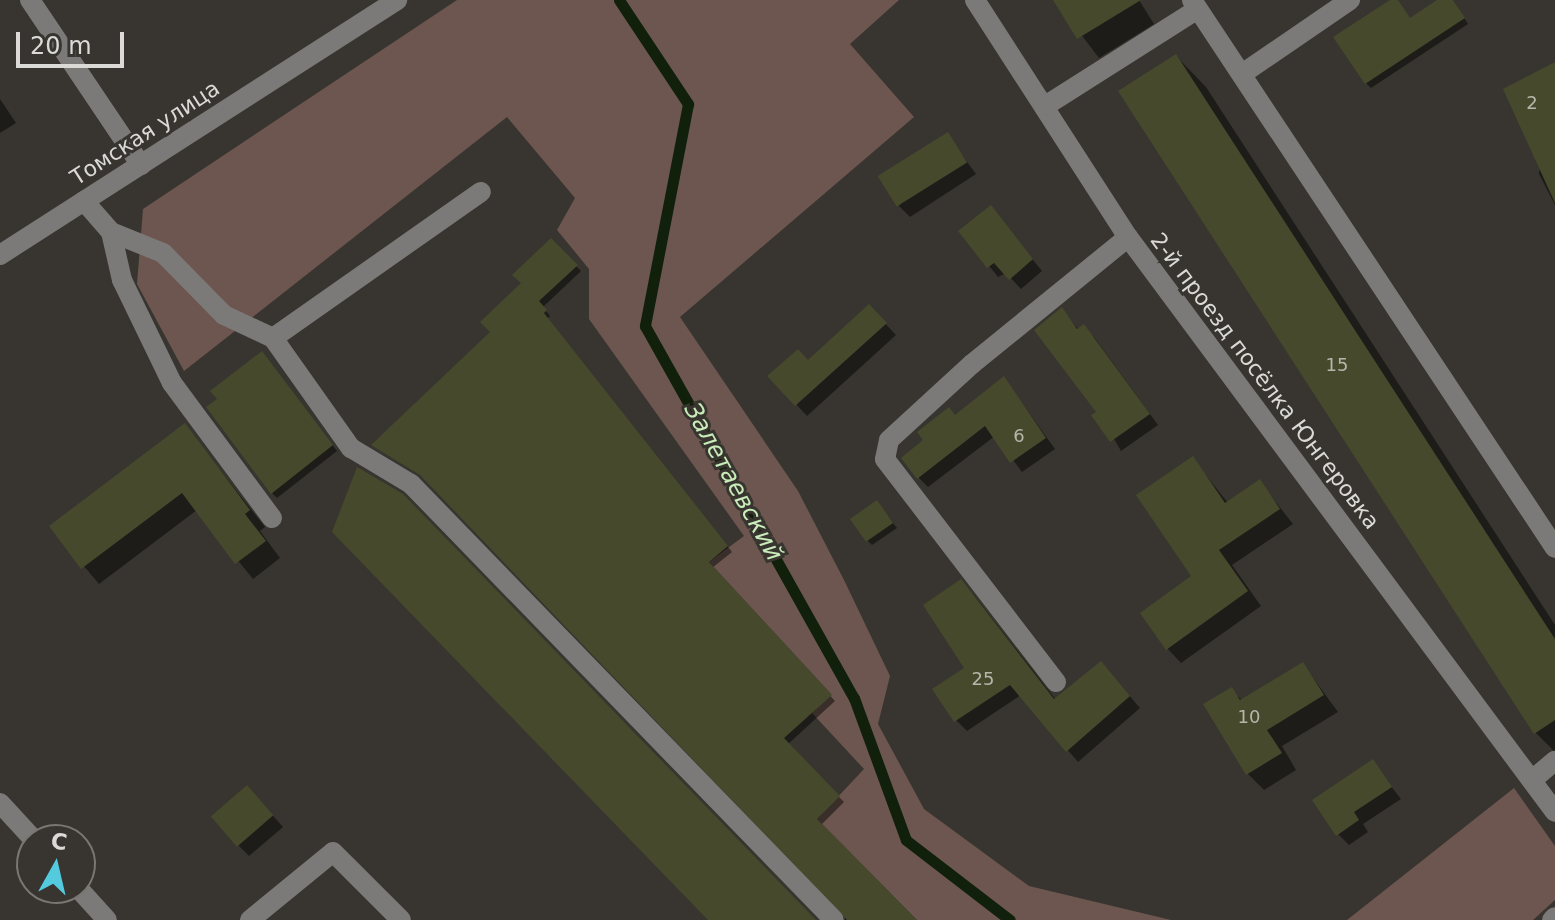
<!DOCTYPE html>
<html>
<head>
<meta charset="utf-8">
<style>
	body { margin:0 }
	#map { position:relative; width:1555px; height:920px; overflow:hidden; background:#383530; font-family:"DejaVu Sans",sans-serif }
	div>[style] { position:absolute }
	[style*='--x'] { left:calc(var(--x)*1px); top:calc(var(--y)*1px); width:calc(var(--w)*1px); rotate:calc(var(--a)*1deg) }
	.green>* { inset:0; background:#6c564f }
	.shadow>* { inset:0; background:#0007 }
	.stream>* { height:11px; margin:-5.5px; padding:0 5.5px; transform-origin:5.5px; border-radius:5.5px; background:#11200a }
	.building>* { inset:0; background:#47492c; transform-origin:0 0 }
	.minor>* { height:20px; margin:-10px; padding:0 10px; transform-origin:10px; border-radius:10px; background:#7c7a78 }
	span { translate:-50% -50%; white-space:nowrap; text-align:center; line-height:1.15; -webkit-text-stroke:6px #383530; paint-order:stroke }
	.number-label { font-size:18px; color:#b6b6ac }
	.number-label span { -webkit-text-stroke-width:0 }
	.street-label { font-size:22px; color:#dbdad6 }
	.water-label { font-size:24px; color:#c9ecba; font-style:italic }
	.north { position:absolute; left:16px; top:824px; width:80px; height:80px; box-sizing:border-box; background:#383530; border:2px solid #797772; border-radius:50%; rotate:8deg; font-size:22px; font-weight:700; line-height:32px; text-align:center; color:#dbdad6 }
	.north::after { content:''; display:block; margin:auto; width:28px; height:36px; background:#54cade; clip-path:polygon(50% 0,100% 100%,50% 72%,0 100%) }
	.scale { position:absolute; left:16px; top:32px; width:108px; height:36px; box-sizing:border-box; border:4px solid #dbdad6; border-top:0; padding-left:10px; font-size:24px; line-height:28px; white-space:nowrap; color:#dbdad6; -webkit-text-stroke:6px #383530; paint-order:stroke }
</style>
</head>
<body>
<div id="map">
	<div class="green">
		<i style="clip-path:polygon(457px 0,899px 0,850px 44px,914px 117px,680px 317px,798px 491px,844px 580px,890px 676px,878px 724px,924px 809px,1029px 886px,1171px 920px,917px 920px,817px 819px,864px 769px,812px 713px,831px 694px,709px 562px,744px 536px,589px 319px,589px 269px,557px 230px,575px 198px,507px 117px,184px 371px,137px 284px,143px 209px)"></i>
		<i style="clip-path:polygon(1514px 788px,1555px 846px,1555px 900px,1533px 920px,1347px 920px)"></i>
	</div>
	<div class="shadow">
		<i style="clip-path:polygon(1055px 0,1139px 0,1154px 24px,1099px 58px)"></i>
		<i style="clip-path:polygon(1394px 0,1411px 20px,1440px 0,1453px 0,1468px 24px,1371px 88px,1366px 83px)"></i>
		<i style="clip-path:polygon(1176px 56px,1206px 87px,1555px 625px,1555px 752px,1536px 733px)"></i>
		<i style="clip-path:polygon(1555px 65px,1555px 205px,1539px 174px)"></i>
		<i style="clip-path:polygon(0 99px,16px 123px,0 133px)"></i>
		<i style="clip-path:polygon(947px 135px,976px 174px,910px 217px,899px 206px)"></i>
		<i style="clip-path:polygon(991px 208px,1042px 271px,1021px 289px,1006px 273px,998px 277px,961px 231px)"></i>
		<i style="clip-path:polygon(551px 241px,581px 271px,543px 307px,550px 316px,547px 319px,732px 552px,712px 568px,835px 701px,787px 745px,844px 802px,821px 825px,915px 920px,845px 920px,845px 910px,492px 332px)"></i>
		<i style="clip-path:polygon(1062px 310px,1079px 330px,1083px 327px,1094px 337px,1158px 425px,1121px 451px,1099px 413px)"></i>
		<i style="clip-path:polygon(880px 318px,896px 335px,807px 416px,770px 376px,809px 362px)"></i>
		<i style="clip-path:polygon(267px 359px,337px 451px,277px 498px,272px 493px)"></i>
		<i style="clip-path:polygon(1004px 378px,1055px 449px,1022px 472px,995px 436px,928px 487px,918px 477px,956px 417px)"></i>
		<i style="clip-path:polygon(185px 426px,265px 527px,260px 531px,280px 558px,253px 579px,197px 510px,99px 584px,51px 527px)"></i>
		<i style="clip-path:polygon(1193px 459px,1228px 503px,1260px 482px,1293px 524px,1232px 565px,1261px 606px,1181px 663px,1167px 648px,1194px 577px)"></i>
		<i style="clip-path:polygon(877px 502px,897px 528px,872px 545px,867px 540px)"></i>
		<i style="clip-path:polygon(972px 593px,1056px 700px,1111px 674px,1140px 708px,1078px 762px,1021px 695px,967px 731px,956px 720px,967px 668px)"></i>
		<i style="clip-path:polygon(1303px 664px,1338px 712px,1282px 746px,1296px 770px,1264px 790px,1248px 774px,1231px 690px,1243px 701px)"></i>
		<i style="clip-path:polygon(1372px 762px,1401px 799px,1363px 824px,1368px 832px,1349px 845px,1338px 834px)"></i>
		<i style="clip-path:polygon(258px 799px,283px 827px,249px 856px,238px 845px)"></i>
	</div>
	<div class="stream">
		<i style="--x:619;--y:0;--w:125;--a:56.4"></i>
		<i style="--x:688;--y:104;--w:226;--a:101"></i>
		<i style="--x:645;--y:326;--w:427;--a:60.7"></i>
		<i style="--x:854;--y:698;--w:151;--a:69.9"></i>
		<i style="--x:906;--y:840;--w:131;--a:37.6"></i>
	</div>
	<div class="building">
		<i style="clip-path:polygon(1053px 0,1141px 0,1077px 39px)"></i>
		<i style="clip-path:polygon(1390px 0,1398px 0,1410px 18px,1437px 0,1453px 0,1465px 18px,1365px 84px,1333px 37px)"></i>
		<i style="clip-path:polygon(1176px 54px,1555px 639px,1555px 720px,1534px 734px,1118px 91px)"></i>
		<i style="clip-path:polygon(1555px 62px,1555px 203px,1503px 89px)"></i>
		<i style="left:948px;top:132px;width:36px;height:83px;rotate:58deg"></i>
		<i style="clip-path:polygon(991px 205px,1033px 259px,1009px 280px,994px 263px,987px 268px,958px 231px)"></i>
		<i style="clip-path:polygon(551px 238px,578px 265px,539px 301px,547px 310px,544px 313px,728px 546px,709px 562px,832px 695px,784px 738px,840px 796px,817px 819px,917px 920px,847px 920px,420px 475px,371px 445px,490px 332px,480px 322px,521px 283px,512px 275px)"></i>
		<i style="clip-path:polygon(869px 304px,887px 323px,795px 406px,767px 376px,798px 349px,808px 360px)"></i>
		<i style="clip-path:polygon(1062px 307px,1077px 329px,1084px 324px,1150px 414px,1110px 442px,1091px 415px,1096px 412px,1034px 330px)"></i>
		<i style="clip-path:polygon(262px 351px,333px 445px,271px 494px,206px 407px,217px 399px,210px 391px)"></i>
		<i style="clip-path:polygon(1004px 376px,1046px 438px,1010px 463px,985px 426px,917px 479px,901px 458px,923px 440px,917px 432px,949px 407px,955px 415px)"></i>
		<i style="clip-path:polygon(185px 423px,250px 510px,245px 514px,266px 541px,235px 564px,182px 493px,81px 569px,49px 526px)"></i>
		<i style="clip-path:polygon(1193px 456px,1225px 503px,1260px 479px,1280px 509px,1219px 550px,1248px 591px,1166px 650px,1140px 613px,1191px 576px,1136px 495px)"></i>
		<i style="clip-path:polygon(357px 467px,403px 494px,816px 920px,708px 920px,332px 532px)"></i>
		<i style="left:877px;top:500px;width:28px;height:33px;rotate:55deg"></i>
		<i style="clip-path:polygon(961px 579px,1054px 699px,1101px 661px,1130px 696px,1066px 752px,1010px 685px,954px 722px,932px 689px,964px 668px,923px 605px)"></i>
		<i style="clip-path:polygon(1303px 662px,1324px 695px,1267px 730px,1282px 753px,1246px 775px,1203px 704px,1232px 687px,1240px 700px)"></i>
		<i style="clip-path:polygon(1373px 759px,1392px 787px,1354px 812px,1359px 820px,1336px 836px,1312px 800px)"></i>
		<i style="left:247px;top:785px;width:40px;height:48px;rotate:49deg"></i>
	</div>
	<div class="minor">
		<i style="--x:30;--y:0;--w:199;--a:56.1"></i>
		<i style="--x:975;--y:0;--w:282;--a:57.2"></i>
		<i style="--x:1128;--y:237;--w:716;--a:53.4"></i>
		<i style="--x:1192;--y:0;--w:657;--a:56.48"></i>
		<i style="--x:1242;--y:74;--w:131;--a:-34.4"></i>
		<i style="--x:1045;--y:106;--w:179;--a:-32.4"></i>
		<i style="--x:84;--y:201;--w:41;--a:48.9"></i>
		<i style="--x:111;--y:232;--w:49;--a:77.1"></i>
		<i style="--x:122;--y:280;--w:114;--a:64.1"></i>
		<i style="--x:172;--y:383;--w:168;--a:53.5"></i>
		<i style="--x:111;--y:232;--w:56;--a:22"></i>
		<i style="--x:163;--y:253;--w:87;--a:45.5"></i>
		<i style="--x:224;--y:315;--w:54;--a:25.1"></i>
		<i style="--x:273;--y:338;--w:135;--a:54.7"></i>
		<i style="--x:351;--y:448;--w:70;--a:31"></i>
		<i style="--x:411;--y:484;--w:607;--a:45.87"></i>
		<i style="--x:0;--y:255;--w:472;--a:-32.7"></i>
		<i style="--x:273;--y:338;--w:254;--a:-35.1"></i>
		<i style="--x:1056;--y:682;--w:281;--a:-127.5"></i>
		<i style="--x:885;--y:459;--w:19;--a:-78"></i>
		<i style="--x:889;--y:440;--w:113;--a:-42.5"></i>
		<i style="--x:972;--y:364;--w:201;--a:-39.1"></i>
		<i style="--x:1532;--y:780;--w:30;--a:-40"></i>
		<i style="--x:0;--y:803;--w:50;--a:47.4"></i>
		<i style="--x:78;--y:888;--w:43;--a:47.8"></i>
		<i style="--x:250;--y:920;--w:107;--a:-39.3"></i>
		<i style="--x:333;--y:852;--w:96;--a:45"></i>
		<i style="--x:1552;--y:920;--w:4;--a:-45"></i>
	</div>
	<div class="number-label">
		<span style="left:1532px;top:103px">2</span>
		<span style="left:1337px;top:365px">15</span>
		<span style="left:1019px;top:436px">6</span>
		<span style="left:983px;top:679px">25</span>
		<span style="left:1249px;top:717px">10</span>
	</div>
	<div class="street-label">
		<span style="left:145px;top:133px;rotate:-33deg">Томская улица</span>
		<span style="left:1265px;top:381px;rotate:53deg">2-й проезд посёлка Юнгеровка</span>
	</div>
	<div class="water-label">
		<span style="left:733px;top:482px;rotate:61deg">Залетаевский</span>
	</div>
	<div class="north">С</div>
	<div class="scale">20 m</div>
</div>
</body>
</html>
